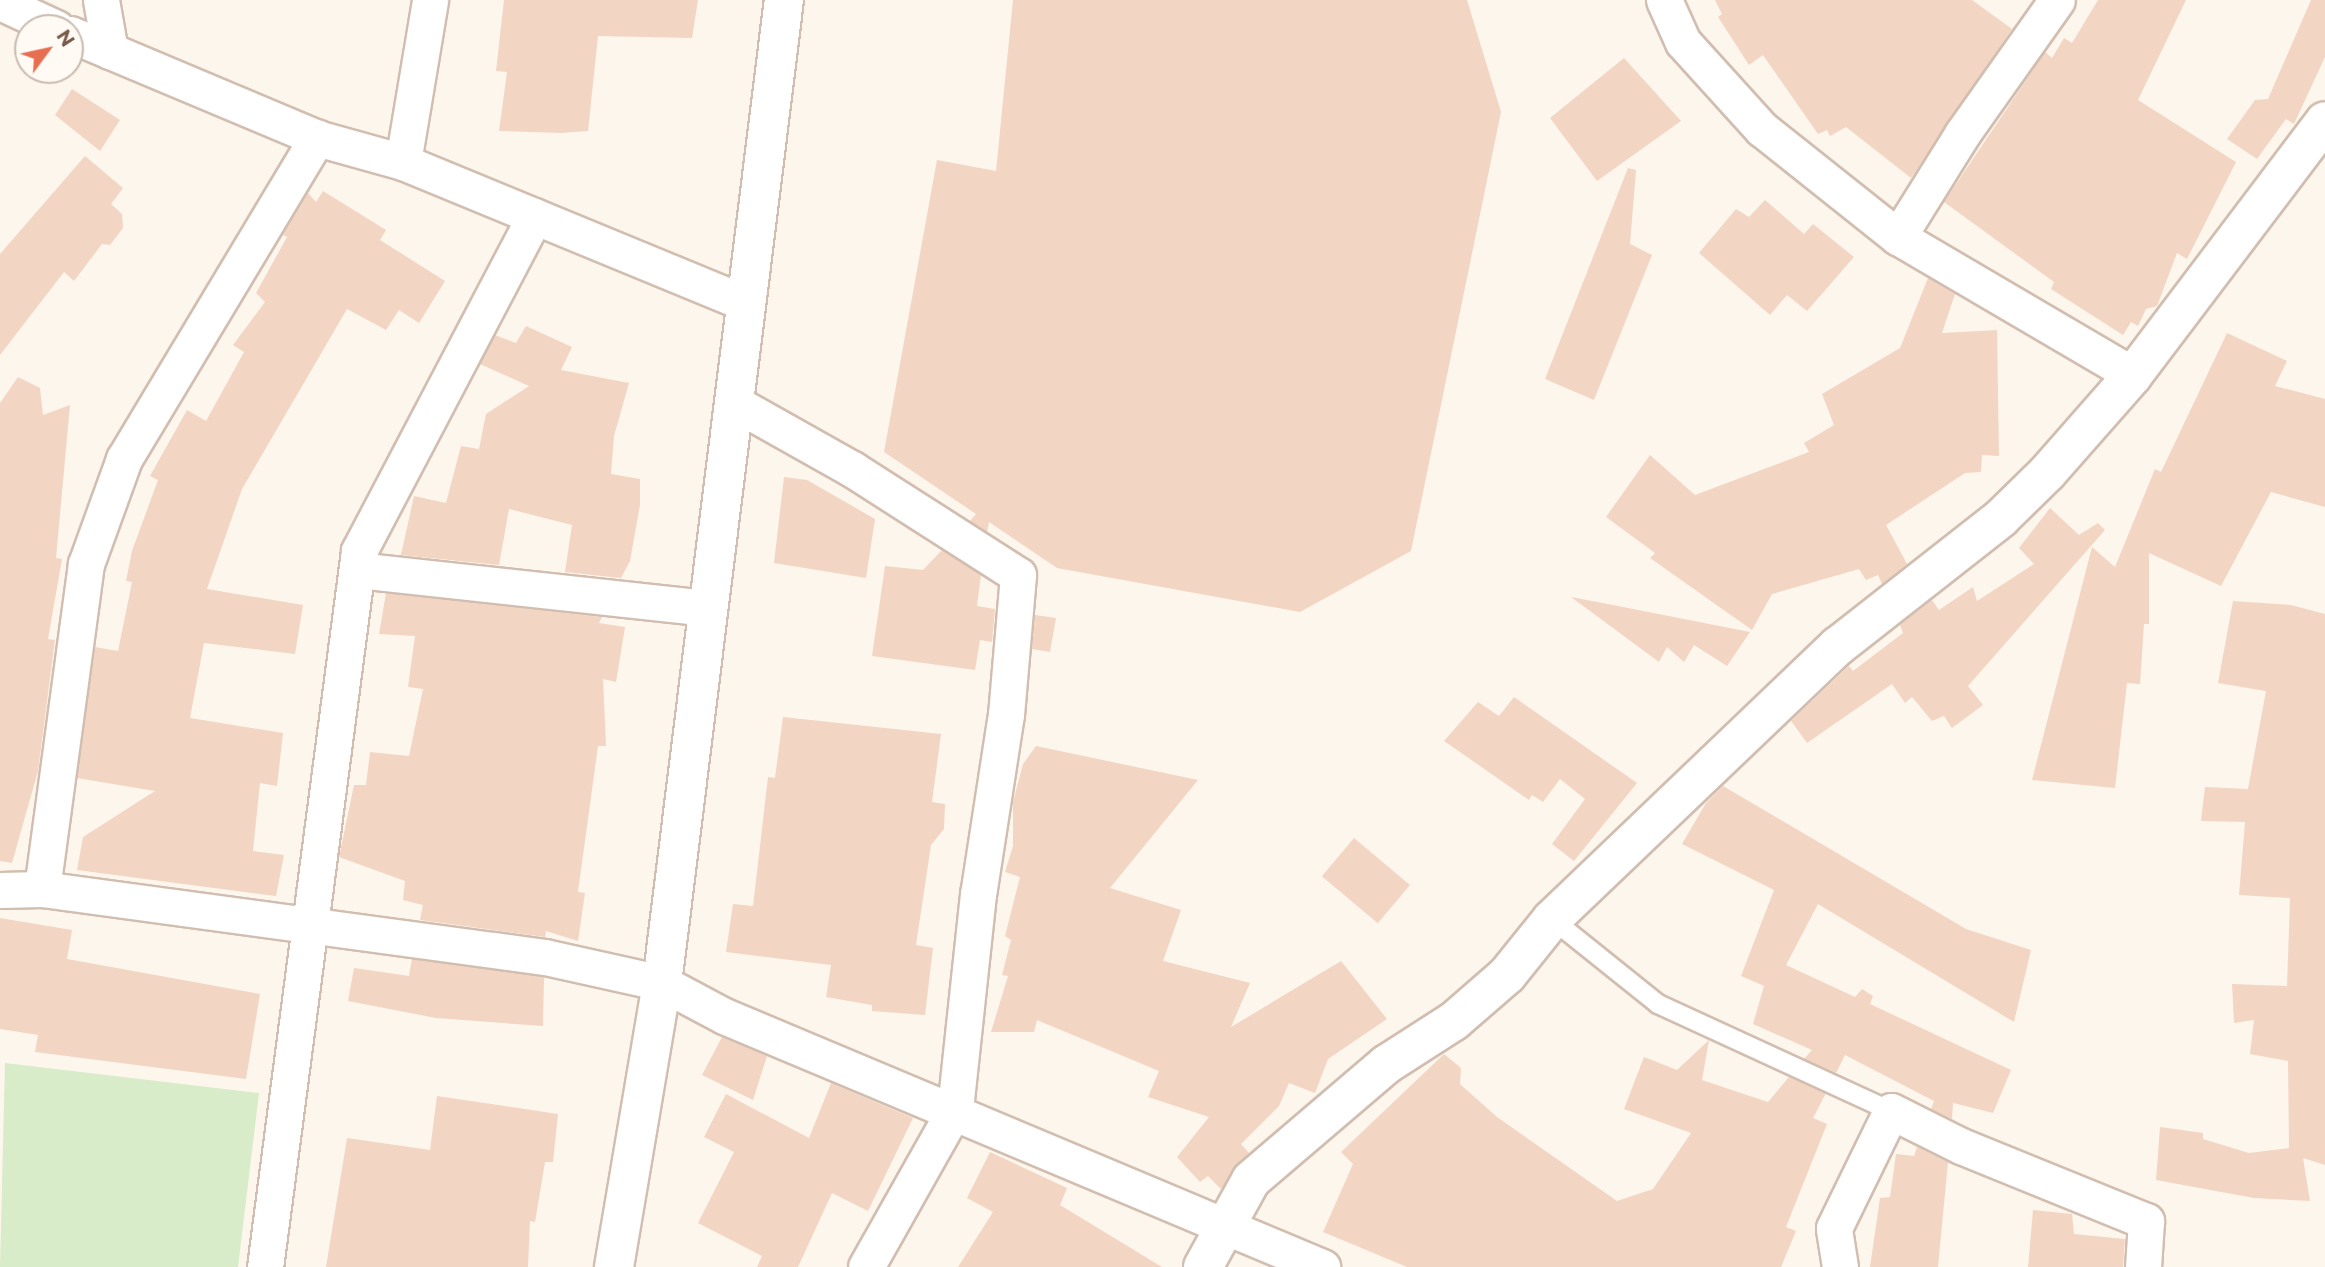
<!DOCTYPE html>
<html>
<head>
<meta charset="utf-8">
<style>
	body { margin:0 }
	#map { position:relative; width:2325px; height:1267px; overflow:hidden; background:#fdf6ec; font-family:Montserrat,sans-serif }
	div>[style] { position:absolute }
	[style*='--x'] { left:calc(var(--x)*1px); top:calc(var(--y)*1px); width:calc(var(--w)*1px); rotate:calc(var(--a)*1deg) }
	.green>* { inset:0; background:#d8ecc9 }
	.building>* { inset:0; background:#f3d5c3; transform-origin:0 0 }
	.roads { filter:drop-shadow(2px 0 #d1beb0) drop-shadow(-2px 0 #d1beb0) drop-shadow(0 2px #d1beb0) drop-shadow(0 -2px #d1beb0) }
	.service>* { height:18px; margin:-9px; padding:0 9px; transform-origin:9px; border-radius:9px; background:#fff }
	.minor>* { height:35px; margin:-17.5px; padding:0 17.5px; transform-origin:17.5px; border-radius:17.5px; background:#fff }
	.tertiary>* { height:38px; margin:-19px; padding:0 19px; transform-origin:19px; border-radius:19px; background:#fff }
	span { translate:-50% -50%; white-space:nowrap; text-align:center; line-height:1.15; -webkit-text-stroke:6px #fffaf3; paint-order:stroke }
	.north { position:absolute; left:14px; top:14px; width:70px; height:70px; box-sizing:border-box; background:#fffaf3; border:2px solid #cabbb1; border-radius:50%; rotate:57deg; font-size:19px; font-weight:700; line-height:28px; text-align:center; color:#7a5c4d }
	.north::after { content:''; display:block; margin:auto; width:24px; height:32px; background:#e76f51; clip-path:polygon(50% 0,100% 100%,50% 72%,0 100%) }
</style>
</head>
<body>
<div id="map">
	<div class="green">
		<i style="clip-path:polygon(5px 1063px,259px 1093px,238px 1267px,0 1267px)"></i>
	</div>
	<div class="building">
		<i style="clip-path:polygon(504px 0,698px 0,692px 38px,598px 36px,588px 131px,561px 133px,499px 131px,507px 72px,496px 71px)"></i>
		<i style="clip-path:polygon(1013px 0,1467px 0,1501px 112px,1411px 551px,1300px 612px,1057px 568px,989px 522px,987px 532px,970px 521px,976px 514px,884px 452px,937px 160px,996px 171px)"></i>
		<i style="clip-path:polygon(1715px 0,1972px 0,2012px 29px,1911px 178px,1846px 127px,1830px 136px,1827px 130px,1818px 134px,1763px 55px,1749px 65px,1718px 17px,1722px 14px)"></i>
		<i style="clip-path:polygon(2098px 0,2186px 0,2138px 100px,2236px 162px,2187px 259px,2177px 253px,2157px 306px,2146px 309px,2138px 326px,2131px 322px,2123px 335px,2051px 289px,2054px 282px,1944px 202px,2045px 52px,2052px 58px,2064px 38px,2072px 43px)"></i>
		<i style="clip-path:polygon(2311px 0,2325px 0,2325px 57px,2294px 124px,2286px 119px,2257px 159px,2227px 139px,2255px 100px,2268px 99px)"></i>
		<i style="clip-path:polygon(1624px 58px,1681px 121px,1597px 181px,1550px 118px)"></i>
		<i style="clip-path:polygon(72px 89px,120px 120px,100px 151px,55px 115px)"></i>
		<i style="clip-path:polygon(85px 156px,123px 188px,111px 204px,122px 214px,123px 228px,110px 245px,102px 244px,74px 281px,64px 272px,0 355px,0 254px)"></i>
		<i style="clip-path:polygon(1628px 168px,1636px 170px,1630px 244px,1652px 255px,1594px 400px,1545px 379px)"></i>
		<i style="clip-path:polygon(323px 191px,386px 230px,380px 240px,445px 281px,419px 323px,399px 310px,386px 330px,347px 309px,242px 489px,207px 589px,303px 605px,295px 654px,204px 643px,190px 718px,283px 733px,277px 786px,260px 783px,253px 851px,284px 855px,276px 896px,77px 870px,83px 837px,155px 791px,77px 778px,95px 647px,118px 651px,132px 582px,126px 581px,132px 551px,158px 480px,150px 476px,187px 410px,206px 421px,244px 352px,233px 345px,265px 302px,256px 293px,287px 237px,283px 235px,308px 193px,316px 202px)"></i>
		<i style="clip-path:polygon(1765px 200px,1804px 234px,1813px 224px,1854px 257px,1807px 311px,1787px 295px,1770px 315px,1699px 253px,1736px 209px,1749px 217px)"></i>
		<i style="clip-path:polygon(1928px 278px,1955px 294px,1942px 333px,1997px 330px,1999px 456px,1982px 455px,1981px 472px,1965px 473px,1886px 525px,1907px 564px,1882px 584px,1878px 575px,1866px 580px,1859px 569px,1772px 594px,1752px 630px,1650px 558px,1655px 553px,1606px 517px,1650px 455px,1695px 495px,1809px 452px,1804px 443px,1834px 425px,1822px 394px,1900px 348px)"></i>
		<i style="clip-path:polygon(526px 326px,572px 347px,561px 370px,629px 383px,614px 436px,611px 474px,640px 479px,640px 505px,630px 561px,621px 578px,565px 572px,572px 525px,509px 509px,499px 565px,401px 555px,414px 496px,446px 503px,461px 446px,479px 449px,486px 414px,529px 386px,480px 364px,495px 335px,516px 343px)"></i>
		<i style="clip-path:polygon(2227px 333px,2287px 361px,2275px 386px,2325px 399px,2325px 507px,2271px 492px,2221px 586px,2149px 553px,2149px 624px,2144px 624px,2140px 684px,2127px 683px,2115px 788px,2032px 780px,2092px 547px,2115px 567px,2155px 469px,2161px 472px)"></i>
		<i style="clip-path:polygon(18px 377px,40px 388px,43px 415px,70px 405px,56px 558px,62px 559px,48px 639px,55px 640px,38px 771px,12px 863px,0 861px,0 403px)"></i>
		<i style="clip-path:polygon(784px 477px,807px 480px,875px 519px,866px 578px,774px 563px)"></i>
		<i style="clip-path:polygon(2050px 508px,2079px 535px,2098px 523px,2105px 530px,1968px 686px,1983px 705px,1952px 728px,1944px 716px,1932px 721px,1912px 697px,1905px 703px,1892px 684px,1807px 743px,1791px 721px,1849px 666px,1853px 671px,1903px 633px,1900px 625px,1932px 600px,1939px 610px,1973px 587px,1977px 601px,2034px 564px,2019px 548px)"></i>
		<i style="clip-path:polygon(942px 550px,981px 575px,977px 606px,995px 609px,992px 642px,980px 640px,975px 670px,872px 656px,885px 566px,923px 570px)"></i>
		<i style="clip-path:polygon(386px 593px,602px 617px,599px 623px,625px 627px,616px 682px,603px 679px,606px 746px,598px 746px,578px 892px,585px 893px,578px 941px,546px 931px,545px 937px,420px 920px,423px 905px,403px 900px,405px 881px,339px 857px,354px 785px,366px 785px,370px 752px,409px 756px,423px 689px,408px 687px,415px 636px,379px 634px)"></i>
		<i style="clip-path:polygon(1571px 597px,1618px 606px,1750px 632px,1727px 666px,1694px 645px,1684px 662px,1667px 647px,1659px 662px)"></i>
		<i style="clip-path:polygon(2233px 601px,2291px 605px,2325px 614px,2325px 1165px,2303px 1158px,2310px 1201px,2254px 1198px,2156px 1180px,2160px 1127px,2203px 1133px,2203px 1139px,2249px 1153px,2289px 1148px,2288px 1061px,2250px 1054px,2254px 1020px,2234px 1023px,2232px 984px,2287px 986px,2290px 898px,2239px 895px,2245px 822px,2201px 821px,2205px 787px,2248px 789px,2266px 691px,2218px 683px)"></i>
		<i style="clip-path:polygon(1035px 615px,1056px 618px,1050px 652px,1032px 649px)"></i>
		<i style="clip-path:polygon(1514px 697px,1637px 783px,1574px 861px,1552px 844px,1585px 799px,1560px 779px,1543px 802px,1532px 795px,1529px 800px,1444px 741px,1478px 702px,1499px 716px)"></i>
		<i style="clip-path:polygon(783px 717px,941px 734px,932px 802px,945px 804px,944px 829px,931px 845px,916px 945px,933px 948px,925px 1015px,872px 1011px,872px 1005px,826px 997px,831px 965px,726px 952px,733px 904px,753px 906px,768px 777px,775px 778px)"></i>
		<i style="clip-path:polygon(1036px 746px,1198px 780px,1110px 888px,1181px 910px,1163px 961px,1250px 983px,1231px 1027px,1341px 961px,1387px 1019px,1328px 1059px,1315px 1093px,1289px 1083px,1279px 1106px,1241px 1144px,1249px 1153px,1221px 1189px,1208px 1176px,1200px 1182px,1177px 1157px,1209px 1117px,1148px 1097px,1159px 1071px,1037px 1020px,1034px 1032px,991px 1032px,1008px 976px,1002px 975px,1011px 940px,1005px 936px,1020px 877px,1005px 872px,1013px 846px,1013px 802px,1023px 764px)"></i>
		<i style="clip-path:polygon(1723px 786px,1966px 929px,2031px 950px,2014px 1022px,1818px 904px,1786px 965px,1855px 997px,1862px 989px,1873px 996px,1870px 1004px,2011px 1070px,1993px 1113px,1953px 1103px,1952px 1119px,1931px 1109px,1934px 1101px,1845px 1055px,1836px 1073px,1804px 1059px,1812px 1050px,1753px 1024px,1764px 986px,1741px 976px,1774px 890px,1682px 844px,1706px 803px)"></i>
		<i style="left:1354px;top:838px;width:73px;height:50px;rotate:40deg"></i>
		<i style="clip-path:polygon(0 918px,72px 930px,67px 959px,260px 994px,246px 1079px,35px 1052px,38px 1035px,0 1029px)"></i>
		<i style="clip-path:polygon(412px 959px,544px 977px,543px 1026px,436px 1018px,348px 1001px,354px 968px,409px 976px)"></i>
		<i style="clip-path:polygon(722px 1037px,767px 1056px,753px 1100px,702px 1075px)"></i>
		<i style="clip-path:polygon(1709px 1040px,1702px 1080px,1768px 1102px,1789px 1077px,1826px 1093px,1813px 1118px,1827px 1124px,1786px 1227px,1796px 1231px,1781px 1267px,1407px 1267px,1323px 1232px,1353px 1164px,1341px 1152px,1444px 1054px,1461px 1068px,1460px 1084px,1497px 1117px,1617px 1201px,1653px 1189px,1691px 1133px,1624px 1109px,1644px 1057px,1677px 1070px)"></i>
		<i style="clip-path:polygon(831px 1083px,913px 1118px,868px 1211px,832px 1193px,798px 1267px,757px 1267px,762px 1256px,698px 1223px,734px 1152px,704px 1137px,726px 1094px,809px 1138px)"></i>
		<i style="clip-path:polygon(437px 1096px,558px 1114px,553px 1162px,545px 1162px,535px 1222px,530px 1221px,528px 1267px,326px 1267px,347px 1138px,430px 1150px)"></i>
		<i style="clip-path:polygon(1917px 1147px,1948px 1162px,1938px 1267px,1870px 1267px,1880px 1198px,1890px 1197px,1896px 1154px,1914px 1156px)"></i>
		<i style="clip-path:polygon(990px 1152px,1067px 1188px,1060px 1205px,1162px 1267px,958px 1267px,993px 1212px,967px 1198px)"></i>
		<i style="clip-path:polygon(2033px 1210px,2072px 1214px,2074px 1234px,2125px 1239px,2123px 1267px,2028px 1267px)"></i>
	</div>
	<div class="roads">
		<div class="service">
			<i style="--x:1552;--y:919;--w:136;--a:38.7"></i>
			<i style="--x:1658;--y:1004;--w:256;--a:24.7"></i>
		</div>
		<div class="minor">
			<i style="--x:101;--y:0;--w:52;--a:80"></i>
			<i style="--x:1664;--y:0;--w:46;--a:65.7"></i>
			<i style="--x:1683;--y:42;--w:118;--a:47.8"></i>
			<i style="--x:1762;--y:129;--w:174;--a:38.5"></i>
			<i style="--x:1898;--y:237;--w:273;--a:30.4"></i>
			<i style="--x:0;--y:2;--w:62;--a:24.9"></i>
			<i style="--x:70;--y:34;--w:268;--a:22.8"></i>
			<i style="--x:317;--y:138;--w:89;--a:15.6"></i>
			<i style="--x:403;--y:162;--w:370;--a:22.4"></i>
			<i style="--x:403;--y:162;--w:164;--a:-80.5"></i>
			<i style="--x:1898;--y:237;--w:121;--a:-58.1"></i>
			<i style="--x:1962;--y:134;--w:164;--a:-54.7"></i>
			<i style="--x:733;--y:402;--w:137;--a:29.4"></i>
			<i style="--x:852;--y:469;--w:197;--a:32.6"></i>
			<i style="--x:1018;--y:575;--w:140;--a:94.9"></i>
			<i style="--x:1006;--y:714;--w:182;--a:98.8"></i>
			<i style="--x:978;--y:894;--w:216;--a:96.1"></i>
			<i style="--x:955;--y:1109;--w:181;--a:119.4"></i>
			<i style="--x:357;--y:570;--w:352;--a:6.2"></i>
			<i style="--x:42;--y:889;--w:328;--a:-82.3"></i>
			<i style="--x:86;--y:564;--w:112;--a:-70.1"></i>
			<i style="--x:124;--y:459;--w:375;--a:-59"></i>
			<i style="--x:0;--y:890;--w:42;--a:-1.4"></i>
			<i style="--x:42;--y:889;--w:508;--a:7.7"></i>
			<i style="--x:545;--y:957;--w:120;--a:12.5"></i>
			<i style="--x:662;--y:983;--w:70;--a:28"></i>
			<i style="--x:724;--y:1016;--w:649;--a:22.77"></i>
			<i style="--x:265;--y:1267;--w:722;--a:-82.52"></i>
			<i style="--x:359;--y:551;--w:378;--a:-62.3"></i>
			<i style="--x:1840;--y:1267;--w:39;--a:-99"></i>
			<i style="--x:1834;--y:1228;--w:130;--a:-64"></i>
			<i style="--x:1891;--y:1111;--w:78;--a:26.6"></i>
			<i style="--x:1961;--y:1146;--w:200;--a:22.1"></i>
			<i style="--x:2146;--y:1221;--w:46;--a:93.7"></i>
		</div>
		<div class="tertiary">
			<i style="--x:614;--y:1267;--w:288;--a:-80.4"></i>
			<i style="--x:662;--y:983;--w:991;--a:-82.93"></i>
			<i style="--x:1203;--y:1267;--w:99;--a:-61.1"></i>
			<i style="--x:1251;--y:1180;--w:179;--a:-40.5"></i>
			<i style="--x:1387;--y:1064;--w:80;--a:-32.7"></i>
			<i style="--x:1454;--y:1021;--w:70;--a:-41"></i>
			<i style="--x:1507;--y:975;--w:72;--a:-51.2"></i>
			<i style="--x:1552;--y:919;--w:395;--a:-43.7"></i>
			<i style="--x:1838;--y:646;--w:207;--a:-38.1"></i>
			<i style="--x:2001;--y:518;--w:64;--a:-44.4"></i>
			<i style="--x:2047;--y:473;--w:130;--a:-48.7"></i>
			<i style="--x:2133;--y:375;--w:318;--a:-52.9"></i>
		</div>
	</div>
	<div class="north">N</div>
</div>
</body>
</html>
